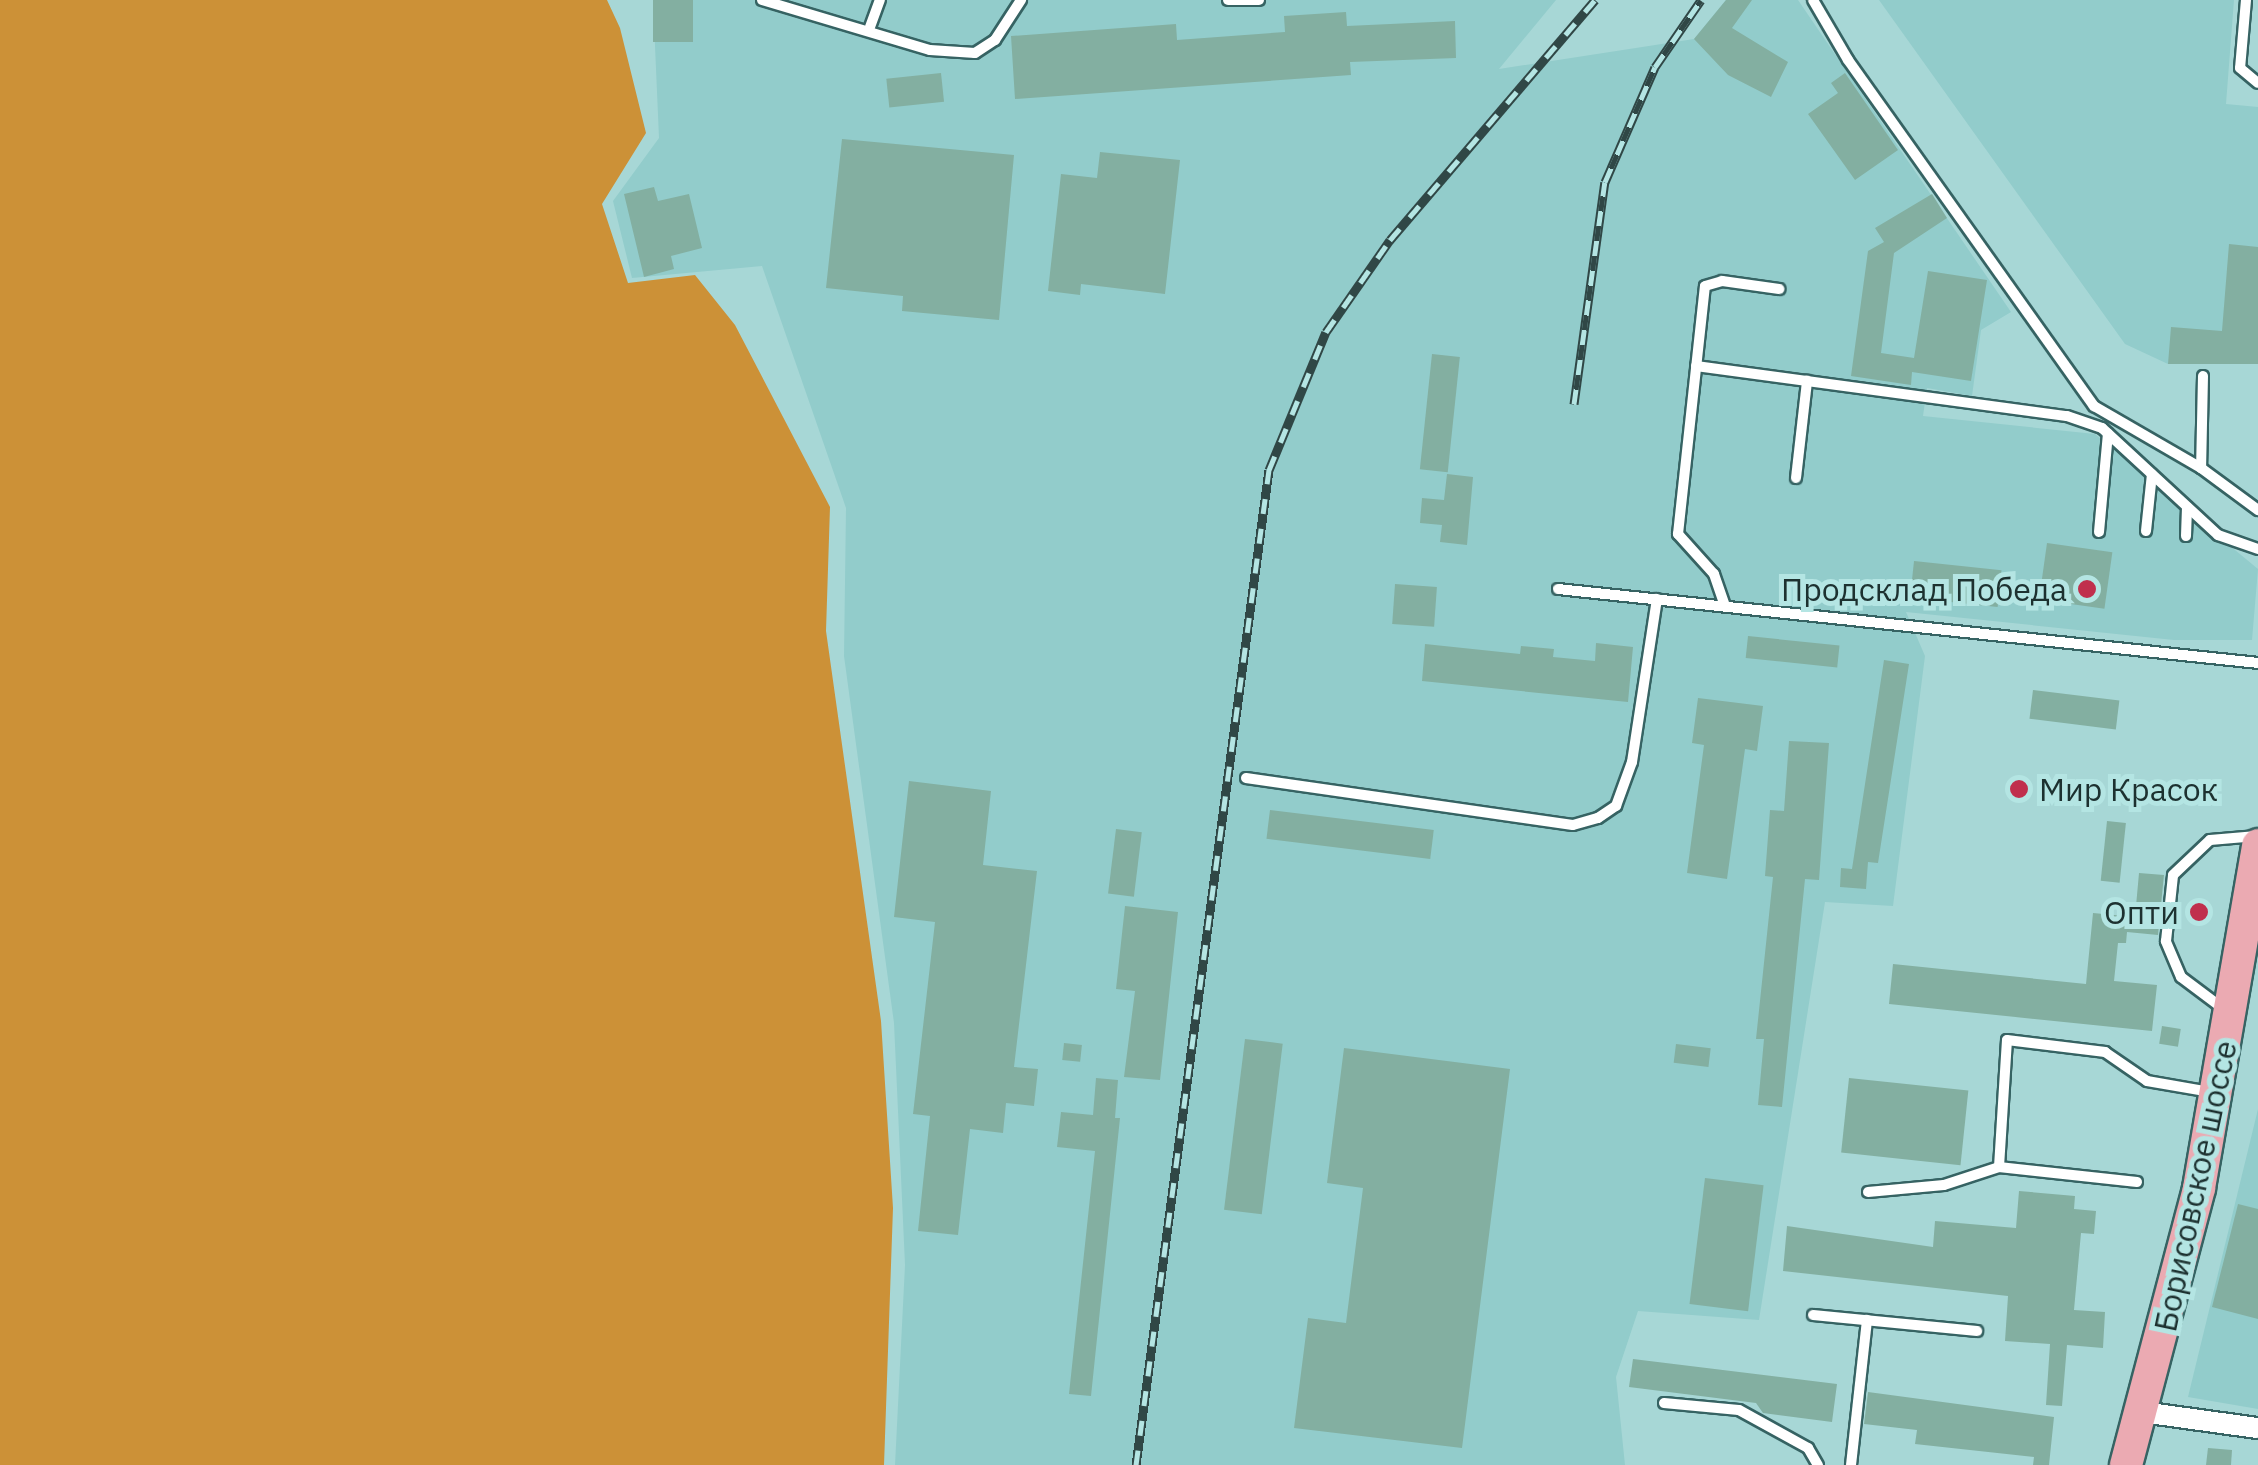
<!DOCTYPE html>
<html>
<head>
<meta charset="utf-8">
<style>
	body { margin:0 }
	#map { position:relative; width:2258px; height:1465px; overflow:hidden; background:#a7d7d6; font-family:"IBM Plex Sans",sans-serif }
	div>[style] { position:absolute }
	[style*='--x'] { left:calc(var(--x)*1px); top:calc(var(--y)*1px); width:calc(var(--w)*1px); rotate:calc(var(--a)*1deg) }
	.built>* { inset:0; background:#92cccb }
	.green>* { inset:0; background:#cc9137 }
	.building>* { inset:0; background:#83afa1; transform-origin:0 0 }
	.roads { filter:drop-shadow(2px 0 #366363) drop-shadow(-2px 0 #366363) drop-shadow(0 2px #366363) drop-shadow(0 -2px #366363) }
	.service>* { height:10px; margin:-5px; padding:0 5px; transform-origin:5px; border-radius:5px; background:#fff }
	.minor>* { height:20px; margin:-10px; padding:0 10px; transform-origin:10px; border-radius:10px; background:#fff }
	.primary>* { height:32px; margin:-16px; padding:0 16px; transform-origin:16px; border-radius:16px; background:#ebaab2 }
	.rail>* { height:9px; margin-top:-4.5px; transform-origin:0; background:repeating-linear-gradient(90deg,#b4e5e3 0 15px,#304746 0 30px); box-sizing:border-box; border-block:2px solid #304746 }
	.dots>* { width:28px; height:28px; translate:-50% -50%; box-sizing:border-box; border:5px solid #b4e5e3; border-radius:50% }
	span { translate:-50% -50%; white-space:nowrap; text-align:center; line-height:1.15; -webkit-text-stroke:10px #b4e5e3; paint-order:stroke }
	.poi-label { font-size:32px; color:#1d3130 }
	.right { translate:-100% -50%; text-align:right }
	.left { translate:0 -50%; text-align:left }
	.street-label { font-size:32px; color:#1d3130 }
</style>
</head>
<body>
<div id="map">
	<div class="built">
		<i style="clip-path:polygon(653px 0,1556px 0,1499px 69px,1694px 39px,1726px 0,1798px 0,2011px 312px,1981px 330px,1972px 396px,1927px 388px,1923px 416px,2095px 434px,2258px 569px,2252px 640px,2174px 640px,1906px 612px,1925px 656px,1893px 906px,1825px 902px,1759px 1320px,1638px 1311px,1616px 1377px,1625px 1465px,895px 1465px,905px 1265px,894px 1023px,844px 656px,846px 508px,762px 266px,632px 278px,613px 201px,659px 138px)"></i>
		<i style="clip-path:polygon(1879px 0,2234px 0,2226px 104px,2258px 107px,2258px 364px,2168px 364px,2125px 344px)"></i>
		<i style="clip-path:polygon(2258px 1109px,2258px 1409px,2188px 1397px)"></i>
	</div>
	<div class="green">
		<i style="clip-path:polygon(0 0,607px 0,620px 28px,646px 133px,602px 204px,628px 283px,695px 275px,735px 325px,830px 507px,826px 631px,881px 1021px,893px 1208px,884px 1465px,0 1465px)"></i>
	</div>
	<div class="building">
		<i style="left:653px;top:0;width:40px;height:42px"></i>
		<i style="clip-path:polygon(1726px 0,1752px 0,1732px 28px,1788px 62px,1771px 97px,1728px 75px,1694px 39px)"></i>
		<i style="clip-path:polygon(1346px 12px,1347px 26px,1455px 21px,1456px 58px,1350px 62px,1351px 75px,1015px 99px,1011px 36px,1176px 24px,1177px 40px,1285px 32px,1284px 16px)"></i>
		<i style="left:941px;top:73px;width:29px;height:55px;rotate:84deg"></i>
		<i style="clip-path:polygon(1845px 73px,1898px 150px,1855px 180px,1808px 114px,1838px 93px,1831px 83px)"></i>
		<i style="clip-path:polygon(842px 139px,1014px 155px,999px 320px,902px 311px,903px 296px,826px 288px)"></i>
		<i style="clip-path:polygon(1100px 152px,1180px 160px,1165px 294px,1081px 284px,1080px 295px,1048px 291px,1061px 174px,1097px 178px)"></i>
		<i style="clip-path:polygon(654px 187px,658px 201px,689px 194px,702px 248px,671px 256px,674px 269px,644px 277px,624px 194px)"></i>
		<i style="clip-path:polygon(1932px 194px,1947px 218px,1894px 253px,1881px 353px,1914px 358px,1928px 271px,1987px 280px,1971px 381px,1912px 372px,1911px 385px,1851px 376px,1868px 251px,1884px 242px,1875px 228px)"></i>
		<i style="clip-path:polygon(2229px 244px,2258px 247px,2258px 364px,2168px 364px,2171px 327px,2222px 331px)"></i>
		<i style="left:1432px;top:354px;width:28px;height:116px;rotate:6deg"></i>
		<i style="clip-path:polygon(1447px 474px,1473px 477px,1467px 545px,1440px 542px,1442px 525px,1420px 523px,1422px 498px,1444px 500px)"></i>
		<i style="left:2047px;top:543px;width:66px;height:57px;rotate:8deg"></i>
		<i style="left:1914px;top:561px;width:88px;height:37px;rotate:6deg"></i>
		<i style="left:1395px;top:584px;width:42px;height:40px;rotate:4deg"></i>
		<i style="left:1748px;top:636px;width:92px;height:22px;rotate:6deg"></i>
		<i style="clip-path:polygon(1596px 643px,1633px 647px,1628px 702px,1422px 681px,1425px 644px,1520px 654px,1521px 646px,1554px 649px,1553px 657px,1595px 661px)"></i>
		<i style="clip-path:polygon(1884px 660px,1909px 664px,1878px 863px,1868px 862px,1866px 889px,1840px 887px,1841px 868px,1852px 869px)"></i>
		<i style="left:2033px;top:690px;width:87px;height:29px;rotate:7deg"></i>
		<i style="clip-path:polygon(1698px 698px,1763px 706px,1757px 751px,1745px 749px,1727px 879px,1687px 873px,1704px 745px,1692px 743px)"></i>
		<i style="clip-path:polygon(1789px 741px,1829px 743px,1819px 880px,1805px 879px,1782px 1107px,1758px 1105px,1764px 1039px,1756px 1039px,1773px 877px,1765px 876px,1770px 810px,1784px 811px)"></i>
		<i style="clip-path:polygon(909px 781px,991px 791px,983px 865px,1037px 871px,1014px 1067px,1038px 1069px,1034px 1106px,1006px 1103px,1003px 1133px,970px 1129px,958px 1235px,918px 1231px,930px 1116px,913px 1114px,935px 922px,894px 917px)"></i>
		<i style="left:1270px;top:810px;width:165px;height:29px;rotate:7deg"></i>
		<i style="left:2107px;top:821px;width:19px;height:60px;rotate:6deg"></i>
		<i style="left:1116px;top:829px;width:26px;height:65px;rotate:7deg"></i>
		<i style="clip-path:polygon(2139px 873px,2164px 875px,2158px 935px,2127px 932px,2126px 943px,2118px 943px,2114px 981px,2157px 985px,2152px 1031px,1889px 1004px,1893px 964px,2086px 984px,2093px 913px,2135px 917px)"></i>
		<i style="clip-path:polygon(1125px 906px,1178px 912px,1160px 1080px,1124px 1077px,1135px 991px,1116px 989px)"></i>
		<i style="left:2162px;top:1026px;width:19px;height:18px;rotate:9deg"></i>
		<i style="left:1245px;top:1039px;width:38px;height:172px;rotate:7deg"></i>
		<i style="left:1064px;top:1043px;width:18px;height:17px;rotate:6deg"></i>
		<i style="left:1676px;top:1044px;width:35px;height:19px;rotate:7deg"></i>
		<i style="clip-path:polygon(1344px 1048px,1510px 1069px,1462px 1448px,1294px 1428px,1308px 1318px,1346px 1323px,1363px 1188px,1327px 1183px)"></i>
		<i style="clip-path:polygon(1096px 1078px,1118px 1080px,1115px 1118px,1120px 1118px,1091px 1396px,1069px 1394px,1095px 1151px,1057px 1147px,1061px 1112px,1093px 1115px)"></i>
		<i style="left:1849px;top:1078px;width:120px;height:75px;rotate:6deg"></i>
		<i style="left:1705px;top:1178px;width:59px;height:127px;rotate:7deg"></i>
		<i style="clip-path:polygon(2019px 1191px,2075px 1196px,2074px 1209px,2096px 1211px,2094px 1234px,2081px 1233px,2074px 1310px,2105px 1312px,2103px 1348px,2067px 1345px,2062px 1406px,2046px 1405px,2050px 1344px,2005px 1341px,2008px 1296px,1783px 1271px,1787px 1226px,1933px 1247px,1935px 1221px,2016px 1228px)"></i>
		<i style="clip-path:polygon(2238px 1204px,2258px 1209px,2258px 1319px,2212px 1307px)"></i>
		<i style="clip-path:polygon(1633px 1359px,1837px 1384px,1832px 1422px,1763px 1413px,1756px 1403px,1629px 1387px)"></i>
		<i style="clip-path:polygon(1868px 1392px,2054px 1417px,2049px 1465px,2033px 1465px,2034px 1457px,1915px 1444px,1917px 1430px,1864px 1424px)"></i>
		<i style="clip-path:polygon(2208px 1448px,2232px 1450px,2231px 1465px,2206px 1465px)"></i>
	</div>
	<div class="roads">
		<div class="service">
			<i style="--x:762;--y:0;--w:175;--a:16.6"></i>
			<i style="--x:930;--y:50;--w:45;--a:3.8"></i>
			<i style="--x:975;--y:53;--w:24;--a:-33"></i>
			<i style="--x:995;--y:40;--w:48;--a:-57"></i>
			<i style="--x:1228;--y:0;--w:31;--a:0"></i>
			<i style="--x:1813;--y:0;--w:69;--a:59.7"></i>
			<i style="--x:1848;--y:60;--w:425;--a:54.6"></i>
			<i style="--x:2094;--y:406;--w:124;--a:30.1"></i>
			<i style="--x:2246;--y:0;--w:68;--a:95"></i>
			<i style="--x:2240;--y:68;--w:23;--a:40"></i>
			<i style="--x:870;--y:27;--w:29;--a:-70"></i>
			<i style="--x:1696;--y:366;--w:374;--a:7.7"></i>
			<i style="--x:2067;--y:416;--w:37;--a:19"></i>
			<i style="--x:2102;--y:428;--w:158;--a:42.7"></i>
			<i style="--x:2218;--y:535;--w:42;--a:19.3"></i>
			<i style="--x:2203;--y:376;--w:92;--a:91.2"></i>
			<i style="--x:2201;--y:468;--w:71;--a:36.4"></i>
			<i style="--x:1796;--y:478;--w:98;--a:-83.5"></i>
			<i style="--x:2146;--y:531;--w:57;--a:-84"></i>
			<i style="--x:2099;--y:532;--w:99;--a:-84.8"></i>
			<i style="--x:2186;--y:536;--w:29;--a:-88"></i>
			<i style="--x:1558;--y:589;--w:704;--a:6.03"></i>
			<i style="--x:1725;--y:606;--w:34;--a:-109"></i>
			<i style="--x:1714;--y:574;--w:54;--a:-132"></i>
			<i style="--x:1678;--y:534;--w:249;--a:-83.8"></i>
			<i style="--x:1705;--y:286;--w:18;--a:-16"></i>
			<i style="--x:1722;--y:281;--w:58;--a:8"></i>
			<i style="--x:1246;--y:778;--w:330;--a:8.2"></i>
			<i style="--x:1573;--y:825;--w:26;--a:-16"></i>
			<i style="--x:1598;--y:818;--w:22;--a:-34"></i>
			<i style="--x:1616;--y:806;--w:47;--a:-70"></i>
			<i style="--x:1632;--y:762;--w:165;--a:-81.3"></i>
			<i style="--x:2225;--y:1010;--w:55;--a:-143.1"></i>
			<i style="--x:2181;--y:977;--w:39;--a:-113"></i>
			<i style="--x:2166;--y:941;--w:66;--a:-83.9"></i>
			<i style="--x:2173;--y:875;--w:51;--a:-43.4"></i>
			<i style="--x:2210;--y:840;--w:47;--a:-4.9"></i>
			<i style="--x:2137;--y:1182;--w:139;--a:-173.8"></i>
			<i style="--x:1999;--y:1167;--w:127;--a:-86.4"></i>
			<i style="--x:2007;--y:1040;--w:99;--a:7"></i>
			<i style="--x:2105;--y:1052;--w:51;--a:34.6"></i>
			<i style="--x:2147;--y:1081;--w:65;--a:9.8"></i>
			<i style="--x:1868;--y:1192;--w:76;--a:-5.3"></i>
			<i style="--x:1944;--y:1185;--w:58;--a:-18.1"></i>
			<i style="--x:1813;--y:1315;--w:165;--a:5.6"></i>
			<i style="--x:1664;--y:1403;--w:75;--a:5.3"></i>
			<i style="--x:1739;--y:1410;--w:79;--a:28.8"></i>
			<i style="--x:1808;--y:1448;--w:20;--a:60"></i>
			<i style="--x:1851;--y:1465;--w:146;--a:-83.7"></i>
		</div>
		<div class="minor">
			<i style="--x:2142;--y:1412;--w:117;--a:7.9"></i>
		</div>
		<div class="primary">
			<i style="--x:2126;--y:1465;--w:286;--a:-75.2"></i>
			<i style="--x:2199;--y:1188;--w:348;--a:-80.2"></i>
		</div>
	</div>
	<div class="rail">
		<i style="--x:1574;--y:404;--w:224;--a:-82.1"></i>
		<i style="--x:1605;--y:182;--w:125;--a:-66.5"></i>
		<i style="--x:1655;--y:67;--w:81;--a:-55.5"></i>
		<i style="--x:1136;--y:1465;--w:1004;--a:-82.39"></i>
		<i style="--x:1269;--y:470;--w:149;--a:-67.6"></i>
		<i style="--x:1326;--y:332;--w:112;--a:-55.2"></i>
		<i style="--x:1390;--y:240;--w:316;--a:-49.5"></i>
	</div>
	<div class="dots">
		<i style="left:2087px;top:589px;background:#c02f4d"></i>
		<i style="left:2019px;top:789px;background:#c02f4d"></i>
		<i style="left:2199px;top:912px;background:#c02f4d"></i>
	</div>
	<div class="poi-label">
		<span class="right" style="left:2067px;top:589px">Продсклад Победа</span>
		<span class="left" style="left:2039px;top:789px">Мир Красок</span>
		<span class="right" style="left:2179px;top:912px">Опти</span>
	</div>
	<div class="street-label">
		<span style="left:2195px;top:1186px;rotate:-78deg">Борисовское шоссе</span>
	</div>
</div>
</body>
</html>
